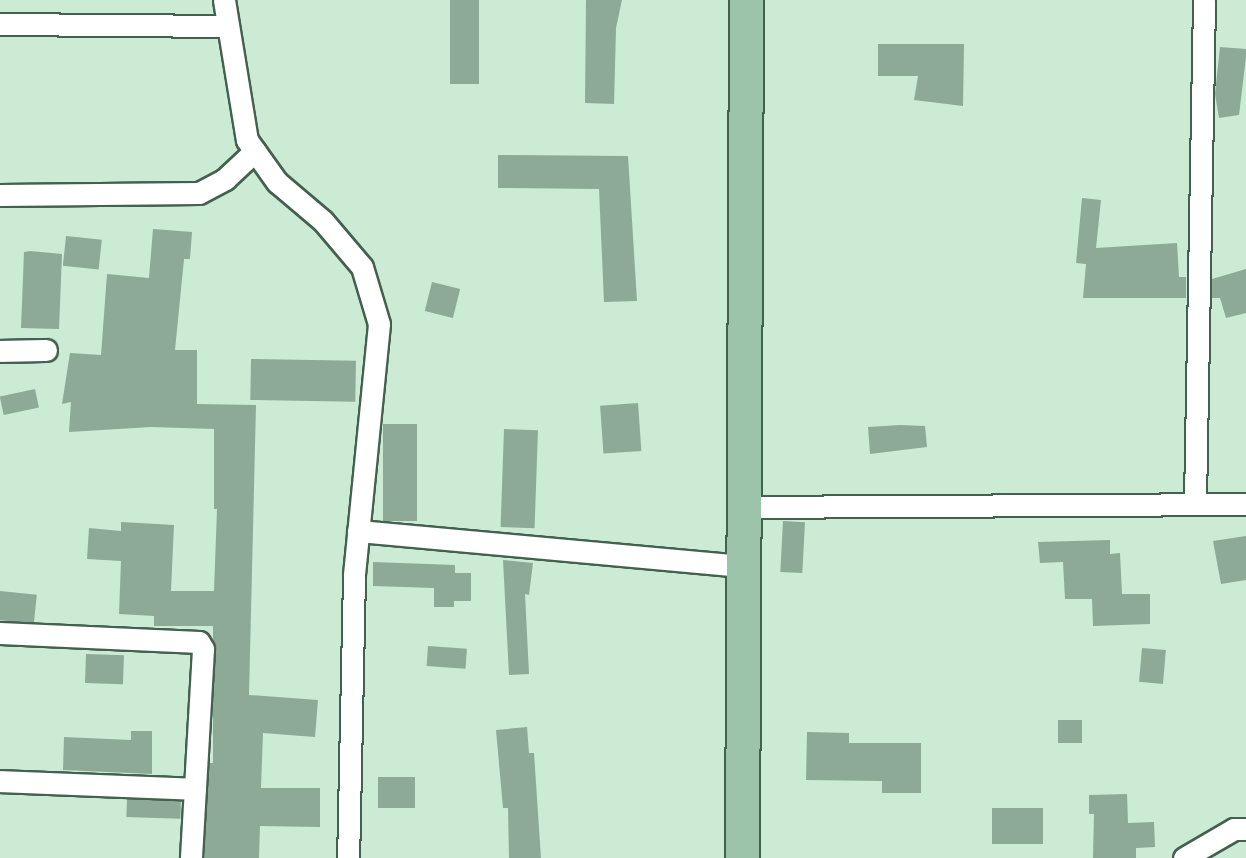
<!DOCTYPE html>
<html>
<head>
<meta charset="utf-8">
<style>
	body { margin:0 }
	#map { position:relative; width:1246px; height:858px; overflow:hidden; background:#cbebd5; font-family:"PT Sans",sans-serif }
	div>[style] { position:absolute }
	[style*='--x'] { left:calc(var(--x)*1px); top:calc(var(--y)*1px); width:calc(var(--w)*1px); rotate:calc(var(--a)*1deg) }
	.building>* { inset:0; background:#8caa96; transform-origin:0 0 }
	.roads { filter:drop-shadow(2px 0 #44604e) drop-shadow(-2px 0 #44604e) drop-shadow(0 2px #44604e) drop-shadow(0 -2px #44604e) }
	.street>* { height:21px; margin:-10.5px; padding:0 10.5px; transform-origin:10.5px; border-radius:10.5px; background:#fff }
	.primary>* { height:33px; margin:-16.5px; padding:0 16.5px; transform-origin:16.5px; border-radius:16.5px; background:#9bc4ab }
	span { translate:-50% -50%; white-space:nowrap; text-align:center; line-height:1.15; -webkit-text-stroke:5px #d8f8e2; paint-order:stroke }
</style>
</head>
<body>
<div id="map">
	<div class="building">
		<i style="left:450px;top:0;width:29px;height:84px"></i>
		<i style="clip-path:polygon(586px 0,622px 0,616px 28px,614px 104px,585px 103px)"></i>
		<i style="clip-path:polygon(878px 44px,964px 44px,963px 106px,914px 100px,918px 76px,878px 76px)"></i>
		<i style="clip-path:polygon(1220px 47px,1246px 49px,1246px 57px,1239px 115px,1219px 118px,1215px 94px)"></i>
		<i style="clip-path:polygon(498px 155px,628px 156px,637px 301px,604px 302px,599px 189px,498px 188px)"></i>
		<i style="clip-path:polygon(1082px 198px,1101px 200px,1096px 248px,1177px 243px,1179px 277px,1186px 277px,1186px 298px,1083px 298px,1086px 264px,1076px 263px)"></i>
		<i style="clip-path:polygon(153px 229px,192px 232px,190px 259px,184px 259px,175px 350px,197px 350px,197px 404px,256px 405px,249px 695px,318px 700px,315px 737px,263px 733px,261px 788px,320px 788px,320px 827px,260px 826px,259px 858px,204px 858px,209px 763px,213px 763px,213px 626px,154px 626px,154px 616px,119px 614px,121px 561px,87px 559px,89px 528px,121px 531px,121px 522px,174px 525px,171px 591px,214px 591px,217px 509px,214px 509px,214px 429px,151px 427px,69px 432px,71px 402px,62px 404px,70px 353px,101px 355px,107px 274px,149px 278px)"></i>
		<i style="left:66px;top:236px;width:36px;height:30px;rotate:6deg"></i>
		<i style="clip-path:polygon(30px 251px,62px 254px,59px 329px,21px 328px,24px 252px)"></i>
		<i style="clip-path:polygon(1246px 269px,1246px 313px,1226px 318px,1220px 298px,1211px 298px,1212px 279px)"></i>
		<i style="left:432px;top:282px;width:29px;height:30px;rotate:14deg"></i>
		<i style="left:251px;top:359px;width:105px;height:41px;rotate:1deg"></i>
		<i style="left:35px;top:389px;width:19px;height:36px;rotate:78deg"></i>
		<i style="left:638px;top:403px;width:48px;height:38px;rotate:86deg"></i>
		<i style="left:383px;top:424px;width:34px;height:97px"></i>
		<i style="clip-path:polygon(900px 425px,925px 426px,927px 447px,870px 454px,868px 427px)"></i>
		<i style="left:504px;top:429px;width:34px;height:98px;rotate:2deg"></i>
		<i style="left:783px;top:521px;width:22px;height:51px;rotate:3deg"></i>
		<i style="clip-path:polygon(1246px 536px,1246px 580px,1221px 584px,1213px 541px)"></i>
		<i style="clip-path:polygon(1110px 540px,1110px 554px,1120px 553px,1122px 594px,1150px 594px,1150px 624px,1093px 626px,1092px 599px,1065px 599px,1063px 562px,1040px 563px,1038px 542px)"></i>
		<i style="clip-path:polygon(503px 560px,533px 563px,529px 595px,525px 594px,529px 674px,509px 675px)"></i>
		<i style="clip-path:polygon(373px 562px,455px 565px,455px 573px,471px 573px,471px 601px,454px 601px,454px 607px,434px 607px,434px 588px,373px 586px)"></i>
		<i style="left:0;top:591px;width:37px;height:29px;rotate:6deg"></i>
		<i style="left:428px;top:646px;width:39px;height:20px;rotate:4deg"></i>
		<i style="left:1142px;top:648px;width:24px;height:34px;rotate:5deg"></i>
		<i style="left:86px;top:654px;width:38px;height:29px;rotate:2deg"></i>
		<i style="left:1058px;top:720px;width:24px;height:23px"></i>
		<i style="clip-path:polygon(527px 727px,529px 753px,534px 753px,541px 858px,509px 858px,508px 808px,503px 808px,496px 730px)"></i>
		<i style="clip-path:polygon(131px 731px,152px 731px,152px 774px,63px 770px,64px 737px,131px 740px)"></i>
		<i style="clip-path:polygon(807px 732px,849px 733px,849px 743px,921px 743px,921px 793px,882px 793px,882px 781px,806px 780px)"></i>
		<i style="left:378px;top:777px;width:37px;height:31px"></i>
		<i style="clip-path:polygon(1127px 794px,1128px 823px,1154px 822px,1155px 847px,1136px 848px,1136px 858px,1093px 858px,1094px 814px,1089px 814px,1089px 795px)"></i>
		<i style="left:127px;top:799px;width:54px;height:18px;rotate:2deg"></i>
		<i style="left:992px;top:808px;width:51px;height:36px"></i>
	</div>
	<div class="roads">
		<div class="street">
			<i style="--x:224;--y:0;--w:142;--a:80.7"></i>
			<i style="--x:247;--y:140;--w:52;--a:54.5"></i>
			<i style="--x:277;--y:182;--w:60;--a:40.3"></i>
			<i style="--x:323;--y:221;--w:60;--a:49.7"></i>
			<i style="--x:362;--y:267;--w:59;--a:73.4"></i>
			<i style="--x:379;--y:324;--w:253;--a:95.7"></i>
			<i style="--x:354;--y:576;--w:282;--a:91.2"></i>
			<i style="--x:0;--y:24;--w:228;--a:0.5"></i>
			<i style="--x:0;--y:195;--w:199;--a:-0.6"></i>
			<i style="--x:199;--y:193;--w:30;--a:-28"></i>
			<i style="--x:225;--y:179;--w:41;--a:-43"></i>
			<i style="--x:0;--y:351;--w:46;--a:-1.2"></i>
			<i style="--x:1195;--y:502;--w:502;--a:-88.97"></i>
			<i style="--x:742;--y:507;--w:504;--a:-0.34"></i>
			<i style="--x:358;--y:531;--w:386;--a:5.2"></i>
			<i style="--x:0;--y:633;--w:199;--a:2.6"></i>
			<i style="--x:199;--y:642;--w:8;--a:60"></i>
			<i style="--x:203;--y:649;--w:209;--a:93.3"></i>
			<i style="--x:0;--y:781;--w:195;--a:2.3"></i>
			<i style="--x:1184;--y:858;--w:58;--a:-30.1"></i>
			<i style="--x:1234;--y:829;--w:12;--a:0"></i>
		</div>
		<div class="primary">
			<i style="--x:742;--y:858;--w:858;--a:-89.73"></i>
		</div>
	</div>
</div>
</body>
</html>
